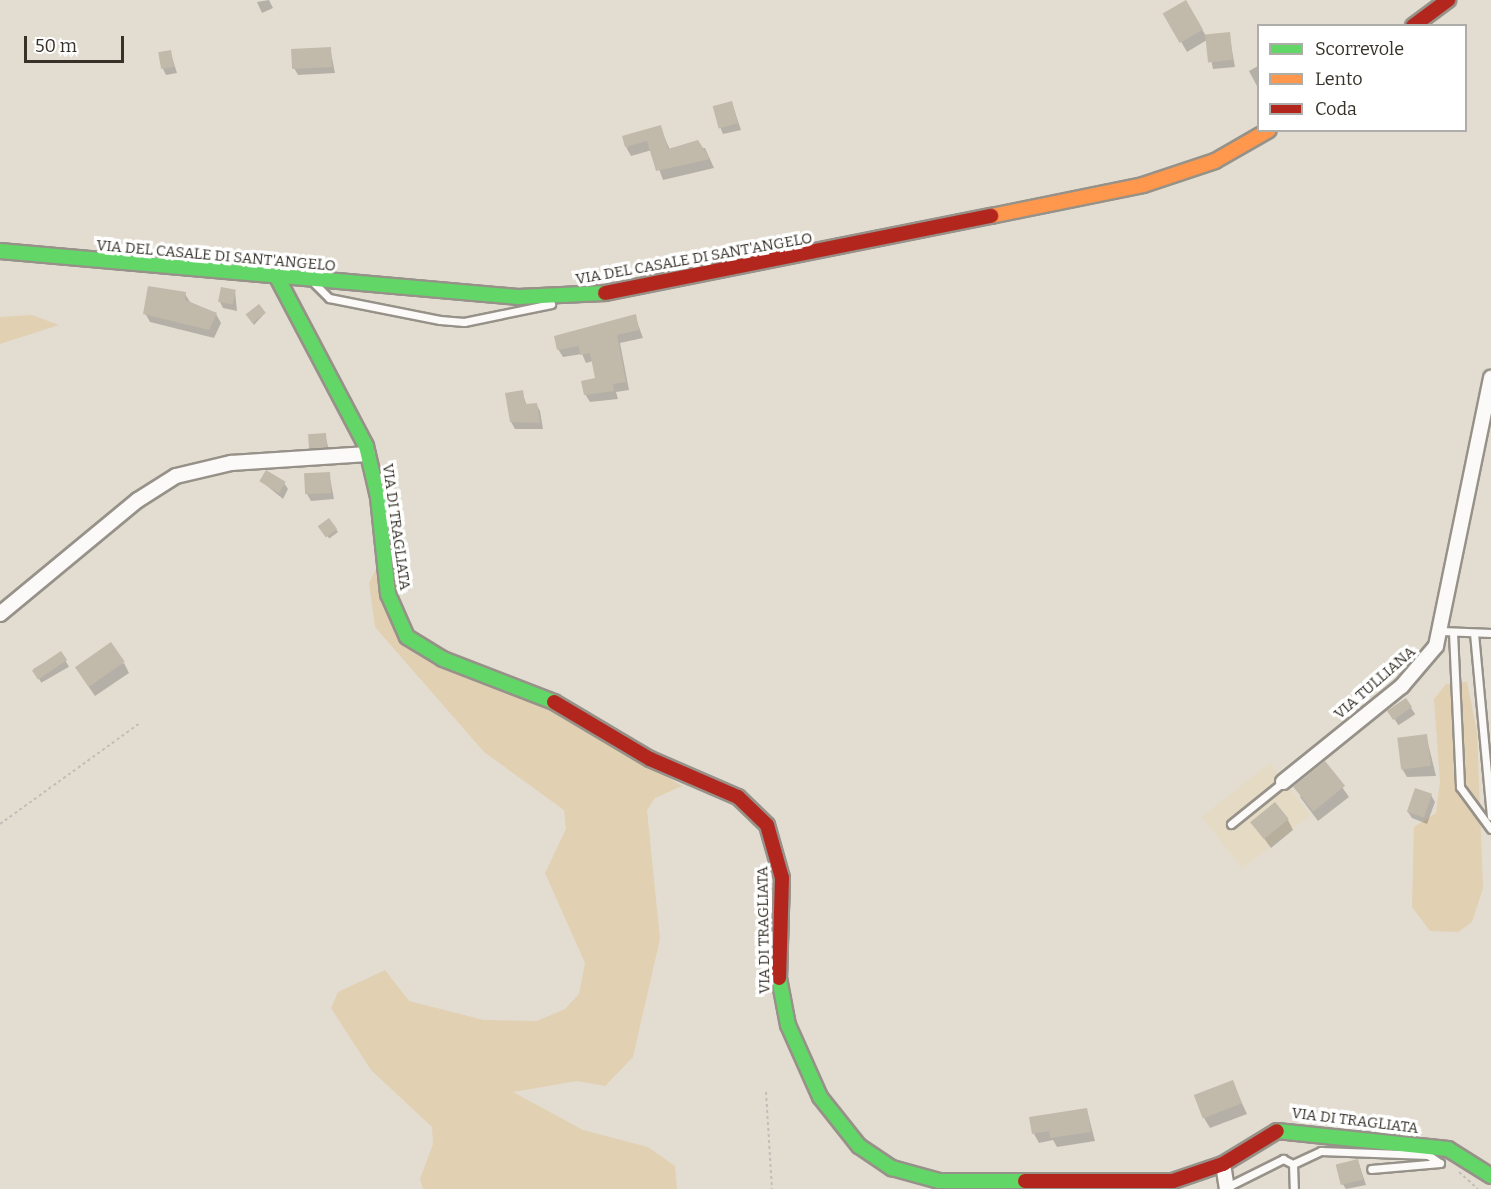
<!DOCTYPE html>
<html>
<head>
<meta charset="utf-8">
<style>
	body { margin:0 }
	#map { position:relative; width:1491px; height:1189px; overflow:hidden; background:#e3ddd1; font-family:Bitter,serif }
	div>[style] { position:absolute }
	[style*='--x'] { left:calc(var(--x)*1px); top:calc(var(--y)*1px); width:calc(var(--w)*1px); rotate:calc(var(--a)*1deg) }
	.built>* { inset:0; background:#e5dac4; transform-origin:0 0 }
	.green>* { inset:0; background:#e1d0b2 }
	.shadow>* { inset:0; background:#0003; transform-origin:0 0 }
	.building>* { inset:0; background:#c1b9aa; transform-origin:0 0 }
	.path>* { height:2px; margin-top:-1px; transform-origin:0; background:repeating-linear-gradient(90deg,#c1beba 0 3px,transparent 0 6px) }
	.roads { filter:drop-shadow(2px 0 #979289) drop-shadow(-2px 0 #979289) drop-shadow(0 2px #979289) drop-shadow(0 -2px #979289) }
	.lane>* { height:7px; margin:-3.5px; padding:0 3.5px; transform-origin:3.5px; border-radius:3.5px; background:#fbfaf8 }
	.street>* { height:14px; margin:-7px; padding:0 7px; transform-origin:7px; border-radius:7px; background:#fbfaf8 }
	.fast>* { height:14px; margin:-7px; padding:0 7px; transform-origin:7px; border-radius:7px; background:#63d668 }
	.slow>* { height:14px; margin:-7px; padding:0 7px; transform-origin:7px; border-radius:7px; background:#ff974d }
	.jam>* { height:14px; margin:-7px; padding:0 7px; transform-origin:7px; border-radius:7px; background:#b3261e }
	span { translate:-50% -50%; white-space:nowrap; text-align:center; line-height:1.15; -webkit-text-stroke:6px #fff; paint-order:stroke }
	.street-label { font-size:15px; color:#373229 }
	.legend { position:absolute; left:1257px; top:24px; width:210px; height:108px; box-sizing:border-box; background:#fff; border:2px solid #afada9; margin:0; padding:8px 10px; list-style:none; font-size:18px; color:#373229 }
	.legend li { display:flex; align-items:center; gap:12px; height:30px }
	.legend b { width:30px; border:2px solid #afada9 }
	.scale { position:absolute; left:24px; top:36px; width:100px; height:27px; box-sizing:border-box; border:3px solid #373229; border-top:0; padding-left:8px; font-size:18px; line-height:21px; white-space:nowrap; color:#373229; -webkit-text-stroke:4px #fff; paint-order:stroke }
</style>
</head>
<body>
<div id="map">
	<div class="built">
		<i style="left:1270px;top:763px;width:66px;height:87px;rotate:52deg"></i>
	</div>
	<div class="green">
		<i style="clip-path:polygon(32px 315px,59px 325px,0 344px,0 317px)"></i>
		<i style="clip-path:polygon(376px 569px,398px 636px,563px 713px,682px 786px,655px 798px,647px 810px,660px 939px,633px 1057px,605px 1086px,577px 1081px,513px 1092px,583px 1130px,648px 1147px,675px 1166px,677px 1189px,423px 1189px,420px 1179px,433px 1144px,432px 1127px,371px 1070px,331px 1008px,338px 992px,385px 970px,409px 1001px,484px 1020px,537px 1021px,565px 1009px,579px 994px,585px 963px,545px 873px,566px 829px,564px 810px,484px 752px,375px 627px,369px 583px)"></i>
		<i style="clip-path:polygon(1467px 682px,1477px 732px,1483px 888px,1472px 922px,1458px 932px,1430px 931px,1412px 907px,1414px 827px,1436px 813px,1440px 782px,1434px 699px,1446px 684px)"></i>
	</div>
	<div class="shadow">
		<i style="clip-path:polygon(269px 0,273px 8px,262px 13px,257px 2px)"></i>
		<i style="clip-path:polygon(1186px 2px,1206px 36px,1229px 34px,1235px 67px,1213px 69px,1207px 40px,1187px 52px,1165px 14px)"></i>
		<i style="clip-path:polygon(330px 48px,335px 73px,298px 75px,294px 68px)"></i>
		<i style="clip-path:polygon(170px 51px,177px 73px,166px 75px,163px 69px)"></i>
		<i style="clip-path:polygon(1258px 66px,1258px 88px,1249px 71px)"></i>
		<i style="clip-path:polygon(732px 103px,741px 130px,723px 134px,720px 127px)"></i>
		<i style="clip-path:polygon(660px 127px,670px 150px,705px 148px,714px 168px,663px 180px,652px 150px,631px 156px,626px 147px)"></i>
		<i style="clip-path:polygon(235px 291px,237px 311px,223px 308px,220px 302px)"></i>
		<i style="clip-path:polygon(185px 294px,190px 302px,216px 314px,221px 323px,214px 338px,150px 322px,145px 313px)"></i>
		<i style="clip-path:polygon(265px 313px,254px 325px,247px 315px)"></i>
		<i style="clip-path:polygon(635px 316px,643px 338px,620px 343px,629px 390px,616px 392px,618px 399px,590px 402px,585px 394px,596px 379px,593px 361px,586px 363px,582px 354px,563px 357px,558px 349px)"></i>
		<i style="clip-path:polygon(522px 392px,527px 406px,536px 404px,540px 411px,543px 429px,515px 429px,511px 422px)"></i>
		<i style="clip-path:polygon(325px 435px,330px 454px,314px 455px,311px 448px)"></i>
		<i style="clip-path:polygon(329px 473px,334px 499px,311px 501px,307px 494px)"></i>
		<i style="clip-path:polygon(261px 481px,284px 483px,288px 489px,283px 499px)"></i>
		<i style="left:329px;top:520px;width:15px;height:11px;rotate:53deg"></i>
		<i style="left:61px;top:653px;width:16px;height:32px;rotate:60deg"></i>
		<i style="clip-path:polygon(124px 663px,129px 673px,95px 696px,82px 677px)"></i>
		<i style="left:1406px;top:700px;width:17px;height:20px;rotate:57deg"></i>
		<i style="clip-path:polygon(1426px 735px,1436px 776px,1407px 777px,1401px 767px)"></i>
		<i style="clip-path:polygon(1325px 763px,1349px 797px,1318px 821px,1300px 797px)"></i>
		<i style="clip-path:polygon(1431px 795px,1435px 802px,1427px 824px,1412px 818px,1408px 812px)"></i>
		<i style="clip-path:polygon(1288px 820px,1293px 830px,1271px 848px,1252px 822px)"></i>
		<i style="clip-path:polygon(1232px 1082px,1247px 1114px,1210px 1128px,1204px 1118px)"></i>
		<i style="clip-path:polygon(1087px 1110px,1095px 1141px,1057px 1147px,1053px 1140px,1039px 1143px,1034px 1134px,1031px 1119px)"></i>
		<i style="clip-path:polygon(1358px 1161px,1366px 1185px,1346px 1189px,1342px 1183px)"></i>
	</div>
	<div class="building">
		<i style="left:1186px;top:0;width:34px;height:27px;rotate:60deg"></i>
		<i style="left:1230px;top:32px;width:28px;height:25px;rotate:84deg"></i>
		<i style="left:331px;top:47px;width:20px;height:40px;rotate:87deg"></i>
		<i style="left:171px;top:50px;width:17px;height:13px;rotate:80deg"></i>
		<i style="left:732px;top:101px;width:23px;height:20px;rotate:75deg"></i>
		<i style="clip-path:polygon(661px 125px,668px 149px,698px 140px,710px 159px,656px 171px,647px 141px,625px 147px,622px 136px)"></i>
		<i style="clip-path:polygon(148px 286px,186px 292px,185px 300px,217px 313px,209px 330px,143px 314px)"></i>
		<i style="left:221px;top:287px;width:15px;height:15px;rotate:11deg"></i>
		<i style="left:259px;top:304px;width:11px;height:17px;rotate:52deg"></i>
		<i style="clip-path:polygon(636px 314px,639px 330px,617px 335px,626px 382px,613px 384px,614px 391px,584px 395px,581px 381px,595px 378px,590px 353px,580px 355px,579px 346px,557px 350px,554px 336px)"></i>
		<i style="clip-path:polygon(523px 390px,525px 404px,537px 403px,540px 423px,510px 422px,505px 393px)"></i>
		<i style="left:326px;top:433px;width:15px;height:18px;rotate:86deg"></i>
		<i style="left:266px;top:470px;width:23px;height:13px;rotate:31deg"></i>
		<i style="left:330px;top:472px;width:21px;height:26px;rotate:87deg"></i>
		<i style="left:329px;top:518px;width:14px;height:14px;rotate:54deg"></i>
		<i style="left:111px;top:642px;width:24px;height:44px;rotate:55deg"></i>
		<i style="left:61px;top:651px;width:11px;height:35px;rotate:56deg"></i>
		<i style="left:1406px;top:698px;width:11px;height:23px;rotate:56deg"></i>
		<i style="left:1427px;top:734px;width:32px;height:30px;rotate:83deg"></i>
		<i style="left:1325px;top:761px;width:32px;height:41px;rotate:51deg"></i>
		<i style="left:1415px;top:788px;width:18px;height:25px;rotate:19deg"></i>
		<i style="left:1275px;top:802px;width:22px;height:32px;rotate:51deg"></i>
		<i style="left:1233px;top:1080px;width:25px;height:42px;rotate:69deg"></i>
		<i style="clip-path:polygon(1087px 1108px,1091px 1132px,1050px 1138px,1049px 1131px,1032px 1134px,1029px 1117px)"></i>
		<i style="left:1358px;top:1159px;width:21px;height:23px;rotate:76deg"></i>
	</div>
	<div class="path">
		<i style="--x:0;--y:824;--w:173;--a:-35.8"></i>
		<i style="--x:766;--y:1092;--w:97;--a:86.5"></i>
		<i style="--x:1459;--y:1172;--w:25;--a:42"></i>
	</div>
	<div class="roads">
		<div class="lane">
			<i style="--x:315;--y:284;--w:20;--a:45"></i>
			<i style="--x:329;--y:298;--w:113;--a:11.2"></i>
			<i style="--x:440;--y:320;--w:24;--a:5"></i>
			<i style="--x:464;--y:322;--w:89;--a:-11.7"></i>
			<i style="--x:1441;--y:631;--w:50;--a:2.3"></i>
			<i style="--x:1453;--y:632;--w:155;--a:87.4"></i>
			<i style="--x:1460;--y:787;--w:52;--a:53.6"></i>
			<i style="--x:1474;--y:633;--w:184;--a:84.7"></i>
			<i style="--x:1231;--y:824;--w:67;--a:-38.9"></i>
			<i style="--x:1293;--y:1164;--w:31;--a:-25"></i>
			<i style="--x:1321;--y:1151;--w:107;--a:2.1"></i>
			<i style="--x:1428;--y:1155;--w:14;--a:34"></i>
			<i style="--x:1440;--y:1163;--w:69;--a:175"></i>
			<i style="--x:1227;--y:1187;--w:63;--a:-26.6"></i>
			<i style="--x:1283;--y:1159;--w:11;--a:27"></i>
			<i style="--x:1293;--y:1164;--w:25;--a:88"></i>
		</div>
		<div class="street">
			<i style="--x:0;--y:614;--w:179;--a:-39.6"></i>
			<i style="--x:138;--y:500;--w:45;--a:-32.3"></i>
			<i style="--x:176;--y:476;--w:57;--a:-13.3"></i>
			<i style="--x:231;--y:463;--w:137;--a:-3.8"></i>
			<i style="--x:1283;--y:782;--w:153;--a:-38.9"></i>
			<i style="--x:1402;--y:686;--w:52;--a:-49.6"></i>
			<i style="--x:1436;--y:646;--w:274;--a:-78.4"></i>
			<i style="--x:1223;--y:1164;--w:25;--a:81"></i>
		</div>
		<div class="fast">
			<i style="--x:0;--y:251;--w:520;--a:5.07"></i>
			<i style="--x:518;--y:297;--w:87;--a:-2.6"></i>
			<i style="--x:278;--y:279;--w:189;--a:62.2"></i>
			<i style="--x:366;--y:446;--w:52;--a:76.8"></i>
			<i style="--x:378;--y:497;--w:98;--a:84.1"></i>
			<i style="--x:388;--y:594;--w:47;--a:66.2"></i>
			<i style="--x:407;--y:637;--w:42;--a:31.4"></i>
			<i style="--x:443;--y:659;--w:119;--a:21.2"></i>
			<i style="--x:779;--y:978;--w:48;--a:79.2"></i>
			<i style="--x:788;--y:1025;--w:79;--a:66"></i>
			<i style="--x:820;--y:1097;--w:63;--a:51.5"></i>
			<i style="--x:859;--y:1146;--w:40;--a:34"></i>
			<i style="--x:892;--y:1168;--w:49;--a:15.5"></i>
			<i style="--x:939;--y:1181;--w:86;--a:0"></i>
			<i style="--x:1277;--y:1131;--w:172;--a:6"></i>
			<i style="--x:1448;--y:1149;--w:51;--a:32.1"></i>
		</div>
		<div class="slow">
			<i style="--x:991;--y:216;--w:155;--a:-11.5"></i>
			<i style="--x:1143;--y:185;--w:76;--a:-18.4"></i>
			<i style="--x:1215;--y:161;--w:62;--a:-29.9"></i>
		</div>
		<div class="jam">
			<i style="--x:1413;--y:26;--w:44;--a:-36.6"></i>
			<i style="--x:605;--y:293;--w:394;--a:-11.3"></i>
			<i style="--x:554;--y:702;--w:112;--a:30.7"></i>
			<i style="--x:650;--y:759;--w:96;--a:23.4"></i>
			<i style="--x:738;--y:797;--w:40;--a:44"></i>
			<i style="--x:767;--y:825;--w:55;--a:74.2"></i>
			<i style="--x:782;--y:878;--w:100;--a:91.7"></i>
			<i style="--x:1025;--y:1181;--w:148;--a:0"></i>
			<i style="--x:1173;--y:1181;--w:53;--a:-18.8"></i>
			<i style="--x:1223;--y:1164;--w:63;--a:-31.4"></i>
		</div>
	</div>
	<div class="street-label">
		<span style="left:216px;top:256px;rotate:5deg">VIA DEL CASALE DI SANT'ANGELO</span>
		<span style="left:694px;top:259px;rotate:-10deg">VIA DEL CASALE DI SANT'ANGELO</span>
		<span style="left:396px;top:527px;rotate:82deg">VIA DI TRAGLIATA</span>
		<span style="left:1375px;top:683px;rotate:-41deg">VIA TULLIANA</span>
		<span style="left:764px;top:930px;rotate:-91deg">VIA DI TRAGLIATA</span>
		<span style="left:1355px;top:1121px;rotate:7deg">VIA DI TRAGLIATA</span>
	</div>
	<ul class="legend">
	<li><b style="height:8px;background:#63d668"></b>Scorrevole</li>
	<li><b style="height:8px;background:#ff974d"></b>Lento</li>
	<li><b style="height:8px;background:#b3261e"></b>Coda</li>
	</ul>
	<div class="scale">50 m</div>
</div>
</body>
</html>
